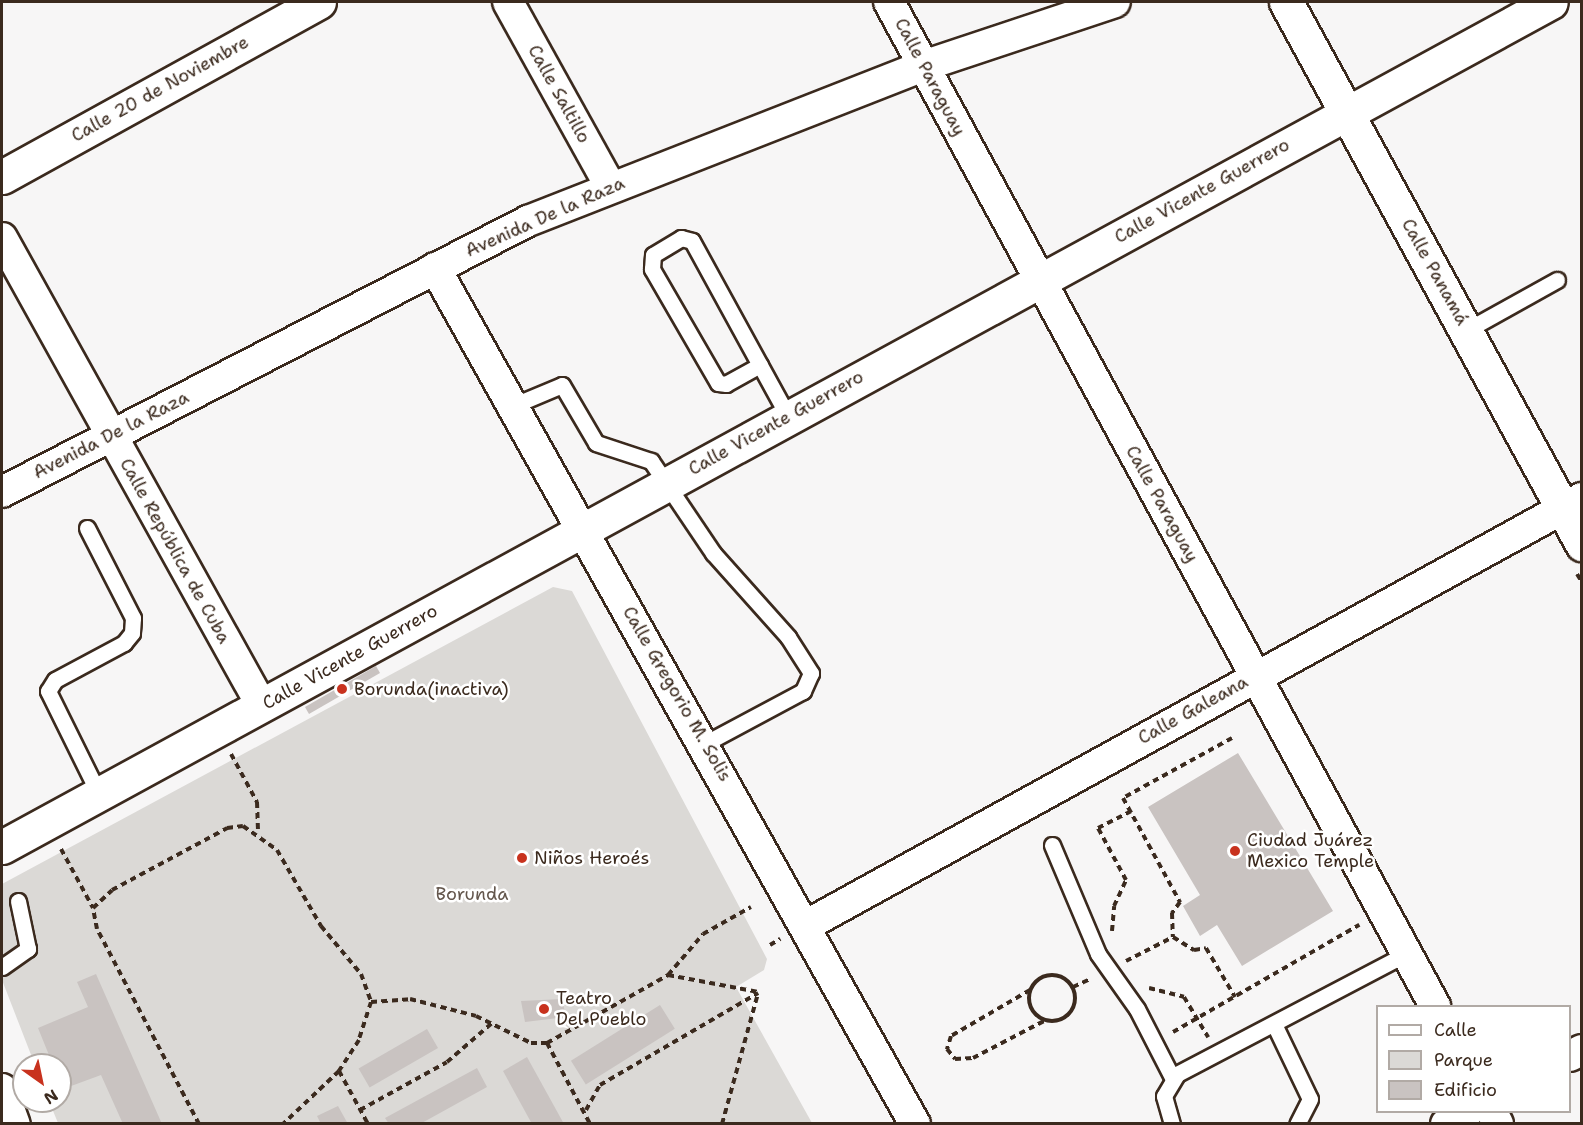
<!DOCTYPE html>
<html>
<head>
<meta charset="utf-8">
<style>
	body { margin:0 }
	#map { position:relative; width:1583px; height:1125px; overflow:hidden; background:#f7f6f6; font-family:"Shantell Sans",sans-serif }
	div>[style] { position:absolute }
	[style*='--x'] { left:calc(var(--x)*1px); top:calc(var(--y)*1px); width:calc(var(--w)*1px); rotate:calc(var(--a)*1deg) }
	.green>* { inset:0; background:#dbd9d6 }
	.building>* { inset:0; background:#c9c3c1; transform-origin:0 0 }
	.path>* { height:4px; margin-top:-2px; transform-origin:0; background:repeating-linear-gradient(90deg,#3b2a1e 0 6px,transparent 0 10.5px) }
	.path>.ring { margin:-2px; padding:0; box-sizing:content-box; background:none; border:4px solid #3b2a1e; border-radius:50% }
	.roads { filter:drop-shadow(2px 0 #3b2a1e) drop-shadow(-2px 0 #3b2a1e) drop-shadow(0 2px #3b2a1e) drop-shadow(0 -2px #3b2a1e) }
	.lane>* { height:15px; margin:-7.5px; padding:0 7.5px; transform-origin:7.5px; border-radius:7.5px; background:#fff }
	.street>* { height:30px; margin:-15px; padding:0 15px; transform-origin:15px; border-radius:15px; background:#fff }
	.secondary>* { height:33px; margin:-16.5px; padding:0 16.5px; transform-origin:16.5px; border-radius:16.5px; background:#fff }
	.dots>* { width:16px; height:16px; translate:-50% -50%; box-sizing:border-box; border:3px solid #fff; border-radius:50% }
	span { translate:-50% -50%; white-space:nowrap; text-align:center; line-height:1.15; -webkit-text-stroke:5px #fff; paint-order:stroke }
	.street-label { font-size:18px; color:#3b2a1e }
	.poi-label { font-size:18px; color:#3b2a1e }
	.left { translate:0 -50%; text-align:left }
	.park-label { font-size:18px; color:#63564c }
	.frame { position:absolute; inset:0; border:3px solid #3b2a1e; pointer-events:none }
	.legend { position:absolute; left:1376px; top:1005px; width:195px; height:108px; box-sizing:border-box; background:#fff; border:2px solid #b1aaa5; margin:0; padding:8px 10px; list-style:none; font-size:18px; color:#3b2a1e }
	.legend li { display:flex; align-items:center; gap:12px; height:30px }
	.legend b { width:30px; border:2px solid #b1aaa5 }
	.north { position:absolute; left:12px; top:1053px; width:60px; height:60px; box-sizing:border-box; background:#fff; border:2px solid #b1aaa5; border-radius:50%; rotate:147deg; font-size:16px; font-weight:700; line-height:24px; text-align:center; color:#3b2a1e }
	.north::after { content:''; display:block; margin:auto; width:21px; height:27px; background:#c8321e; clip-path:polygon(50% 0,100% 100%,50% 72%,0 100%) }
</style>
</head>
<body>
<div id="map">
	<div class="green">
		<i style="clip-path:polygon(553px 587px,572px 591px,767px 959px,764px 970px,736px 987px,812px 1123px,58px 1123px,49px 1101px,60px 1101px,60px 1065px,35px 1065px,2px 980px,2px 884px)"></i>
	</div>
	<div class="building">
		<i style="left:376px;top:666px;width:8px;height:82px;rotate:60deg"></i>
		<i style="clip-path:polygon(1238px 753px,1333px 911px,1242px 966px,1217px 925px,1200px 936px,1183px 906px,1200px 895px,1148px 807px)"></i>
		<i style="clip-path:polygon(96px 974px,162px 1124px,123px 1124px,101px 1075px,63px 1089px,60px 1065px,53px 1065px,38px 1028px,88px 1007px,77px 982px)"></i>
		<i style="clip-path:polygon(562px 999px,566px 1017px,525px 1022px,521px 1001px)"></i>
		<i style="left:660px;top:1005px;width:28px;height:105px;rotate:58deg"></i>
		<i style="left:427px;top:1029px;width:22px;height:79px;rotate:60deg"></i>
		<i style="clip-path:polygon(527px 1057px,564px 1124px,532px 1124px,503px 1071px)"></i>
		<i style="clip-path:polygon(477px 1068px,487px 1087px,420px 1124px,389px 1124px,385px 1118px)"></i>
		<i style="clip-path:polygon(338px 1106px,348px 1124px,321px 1124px,317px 1116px)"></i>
	</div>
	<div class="path">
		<i style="--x:1577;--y:574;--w:9;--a:58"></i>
		<i style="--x:1232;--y:738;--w:124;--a:151.2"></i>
		<i style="--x:1123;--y:798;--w:119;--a:61.3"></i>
		<i style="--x:1180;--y:902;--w:14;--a:126"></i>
		<i style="--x:1172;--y:913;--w:24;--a:88"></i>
		<i style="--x:1173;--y:937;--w:25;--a:32"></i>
		<i style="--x:1194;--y:950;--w:12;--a:-9"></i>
		<i style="--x:1206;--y:948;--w:57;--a:59.4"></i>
		<i style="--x:231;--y:754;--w:55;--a:61.6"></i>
		<i style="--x:257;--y:802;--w:30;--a:88"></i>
		<i style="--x:61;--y:849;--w:67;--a:61.5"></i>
		<i style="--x:1112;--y:931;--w:25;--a:-85"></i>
		<i style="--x:1114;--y:906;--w:29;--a:-65"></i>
		<i style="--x:1126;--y:880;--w:59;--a:-118.3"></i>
		<i style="--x:1098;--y:828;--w:37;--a:-27"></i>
		<i style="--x:770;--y:945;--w:12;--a:-31"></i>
		<i style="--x:1126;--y:961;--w:53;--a:-27.1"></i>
		<i style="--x:668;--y:975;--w:92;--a:10.7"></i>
		<i class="ring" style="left:1029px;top:975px;width:42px;height:42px"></i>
		<i style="--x:1073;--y:987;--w:19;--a:-25"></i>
		<i style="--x:1149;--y:988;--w:36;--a:14"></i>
		<i style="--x:1184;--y:997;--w:47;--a:59"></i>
		<i style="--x:1030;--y:990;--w:91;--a:149.8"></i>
		<i style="--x:951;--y:1036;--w:14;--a:107"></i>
		<i style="--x:947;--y:1049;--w:13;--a:51"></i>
		<i style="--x:955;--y:1059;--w:18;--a:-3"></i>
		<i style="--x:973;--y:1058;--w:82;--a:-27.5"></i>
		<i style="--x:371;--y:1002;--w:39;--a:-4"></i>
		<i style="--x:410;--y:999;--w:68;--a:14.4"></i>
		<i style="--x:476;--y:1016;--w:61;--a:26.1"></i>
		<i style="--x:531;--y:1043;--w:16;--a:0"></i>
		<i style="--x:547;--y:1043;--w:139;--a:-29.3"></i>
		<i style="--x:668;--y:975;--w:54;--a:-49.5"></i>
		<i style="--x:703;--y:934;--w:55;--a:-29.4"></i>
		<i style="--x:1173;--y:1032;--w:215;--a:-29.9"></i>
		<i style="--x:547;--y:1043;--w:92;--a:62"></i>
		<i style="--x:339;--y:1071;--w:60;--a:61.3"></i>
		<i style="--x:360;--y:1110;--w:99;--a:-28.9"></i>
		<i style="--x:447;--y:1062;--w:60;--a:-40.9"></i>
		<i style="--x:586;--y:1110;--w:29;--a:-61"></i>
		<i style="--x:600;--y:1085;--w:183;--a:-30.2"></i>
		<i style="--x:199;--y:1124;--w:220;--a:-117.6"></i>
		<i style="--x:97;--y:929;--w:21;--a:-101"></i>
		<i style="--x:93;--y:908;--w:26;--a:-43"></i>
		<i style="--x:112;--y:890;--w:131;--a:-28.3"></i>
		<i style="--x:227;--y:828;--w:16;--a:-7"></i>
		<i style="--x:243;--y:826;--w:42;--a:35.2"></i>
		<i style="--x:277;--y:850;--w:88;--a:59.9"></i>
		<i style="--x:321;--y:926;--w:62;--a:50.2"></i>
		<i style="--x:361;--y:974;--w:30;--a:70"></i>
		<i style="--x:371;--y:1002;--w:40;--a:108"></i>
		<i style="--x:359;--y:1040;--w:37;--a:123"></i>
		<i style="--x:339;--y:1071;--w:77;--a:136.6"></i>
		<i style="--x:722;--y:1124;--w:136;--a:-74.6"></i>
	</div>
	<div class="roads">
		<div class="lane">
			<i style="--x:1467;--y:330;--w:103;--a:-29.1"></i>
			<i style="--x:760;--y:365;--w:39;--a:151"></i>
			<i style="--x:726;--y:384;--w:8;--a:-173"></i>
			<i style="--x:718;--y:383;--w:132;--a:-120.1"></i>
			<i style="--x:652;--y:269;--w:14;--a:-86"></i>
			<i style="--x:653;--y:255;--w:33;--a:-31"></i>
			<i style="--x:681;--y:238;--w:11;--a:15"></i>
			<i style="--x:692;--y:241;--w:200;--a:61.3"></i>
			<i style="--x:512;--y:406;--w:54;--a:-22.8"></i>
			<i style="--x:562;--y:385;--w:67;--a:59.6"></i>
			<i style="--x:596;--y:443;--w:58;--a:18.1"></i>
			<i style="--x:651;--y:461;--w:111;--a:56"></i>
			<i style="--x:713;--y:553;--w:113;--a:48.2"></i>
			<i style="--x:788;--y:637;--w:43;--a:57.4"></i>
			<i style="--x:811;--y:673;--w:20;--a:114"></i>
			<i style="--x:803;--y:691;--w:110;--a:151.8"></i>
			<i style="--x:87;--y:528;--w:101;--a:62.9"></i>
			<i style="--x:133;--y:618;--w:15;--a:94"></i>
			<i style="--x:132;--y:633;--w:13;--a:129"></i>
			<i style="--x:124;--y:643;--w:78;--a:151.8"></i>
			<i style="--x:55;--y:680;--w:13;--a:122"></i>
			<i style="--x:48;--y:691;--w:115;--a:63.7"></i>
			<i style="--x:1052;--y:845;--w:118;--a:67.1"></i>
			<i style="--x:1098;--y:954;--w:67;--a:54.7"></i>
			<i style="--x:1137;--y:1009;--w:79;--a:62.8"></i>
			<i style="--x:2;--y:967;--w:32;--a:-35"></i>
			<i style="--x:28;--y:949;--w:49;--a:-101.8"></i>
			<i style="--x:1274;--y:1024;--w:83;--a:64.4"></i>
			<i style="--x:1310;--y:1099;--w:28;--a:117"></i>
			<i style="--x:1172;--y:1124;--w:29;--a:-106"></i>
			<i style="--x:1164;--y:1096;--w:26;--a:-59"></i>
			<i style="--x:1177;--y:1074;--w:259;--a:-27.7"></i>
		</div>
		<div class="street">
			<i style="--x:508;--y:2;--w:210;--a:61"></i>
			<i style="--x:889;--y:2;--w:1143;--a:61.46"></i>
			<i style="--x:2;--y:238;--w:535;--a:60.95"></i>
			<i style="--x:435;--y:268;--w:981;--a:60.72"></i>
			<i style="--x:2;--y:492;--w:592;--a:-27.26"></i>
			<i style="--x:528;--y:221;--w:424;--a:-21.4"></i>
			<i style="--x:923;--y:66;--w:202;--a:-18.4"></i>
			<i style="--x:805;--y:926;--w:887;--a:-28.85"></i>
			<i style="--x:1570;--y:1056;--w:13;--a:-27"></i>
			<i style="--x:2;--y:1089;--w:37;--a:70"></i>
			<i style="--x:1492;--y:1112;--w:13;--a:63"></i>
			<i style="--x:1446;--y:1124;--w:25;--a:-29"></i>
		</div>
		<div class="secondary">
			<i style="--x:1286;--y:2;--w:618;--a:61.36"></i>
			<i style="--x:2;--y:177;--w:362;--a:-28.9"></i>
			<i style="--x:2;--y:847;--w:1764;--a:-28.61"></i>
		</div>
	</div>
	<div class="dots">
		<i style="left:342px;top:689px;background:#c8321e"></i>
		<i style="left:1235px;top:851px;background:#c8321e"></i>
		<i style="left:522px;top:858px;background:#c8321e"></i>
		<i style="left:544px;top:1009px;background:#c8321e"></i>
	</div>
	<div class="street-label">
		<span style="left:930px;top:77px;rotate:62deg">Calle Paraguay</span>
		<span style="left:160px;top:89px;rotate:-29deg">Calle 20 de Noviembre</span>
		<span style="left:559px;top:94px;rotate:61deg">Calle Saltillo</span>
		<span style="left:1202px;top:191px;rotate:-29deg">Calle Vicente Guerrero</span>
		<span style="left:545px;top:217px;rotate:-24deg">Avenida De la Raza</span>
		<span style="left:1435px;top:272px;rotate:61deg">Calle Panamá</span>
		<span style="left:776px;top:423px;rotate:-29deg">Calle Vicente Guerrero</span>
		<span style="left:111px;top:435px;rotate:-27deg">Avenida De la Raza</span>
		<span style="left:1162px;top:504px;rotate:61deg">Calle Paraguay</span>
		<span style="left:175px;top:551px;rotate:61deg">Calle República de Cuba</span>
		<span style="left:350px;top:657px;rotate:-29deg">Calle Vicente Guerrero</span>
		<span style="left:677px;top:694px;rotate:60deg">Calle Gregorio M. Solis</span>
		<span style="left:1193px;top:710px;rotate:-29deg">Calle Galeana</span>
	</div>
	<div class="poi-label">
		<span class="left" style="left:354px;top:689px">Borunda(inactiva)</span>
		<span class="left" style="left:1247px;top:851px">Ciudad Juárez<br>Mexico Temple</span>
		<span class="left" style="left:534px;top:858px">Niños Heroés</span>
		<span class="left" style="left:556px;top:1009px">Teatro<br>Del Pueblo</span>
	</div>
	<div class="park-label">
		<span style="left:472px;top:894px">Borunda</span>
	</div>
	<div class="frame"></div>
	<ul class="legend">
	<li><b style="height:8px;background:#fff"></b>Calle</li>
	<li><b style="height:16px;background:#dbd9d6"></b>Parque</li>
	<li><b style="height:16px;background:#c9c3c1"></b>Edificio</li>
	</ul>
	<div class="north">N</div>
</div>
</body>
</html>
